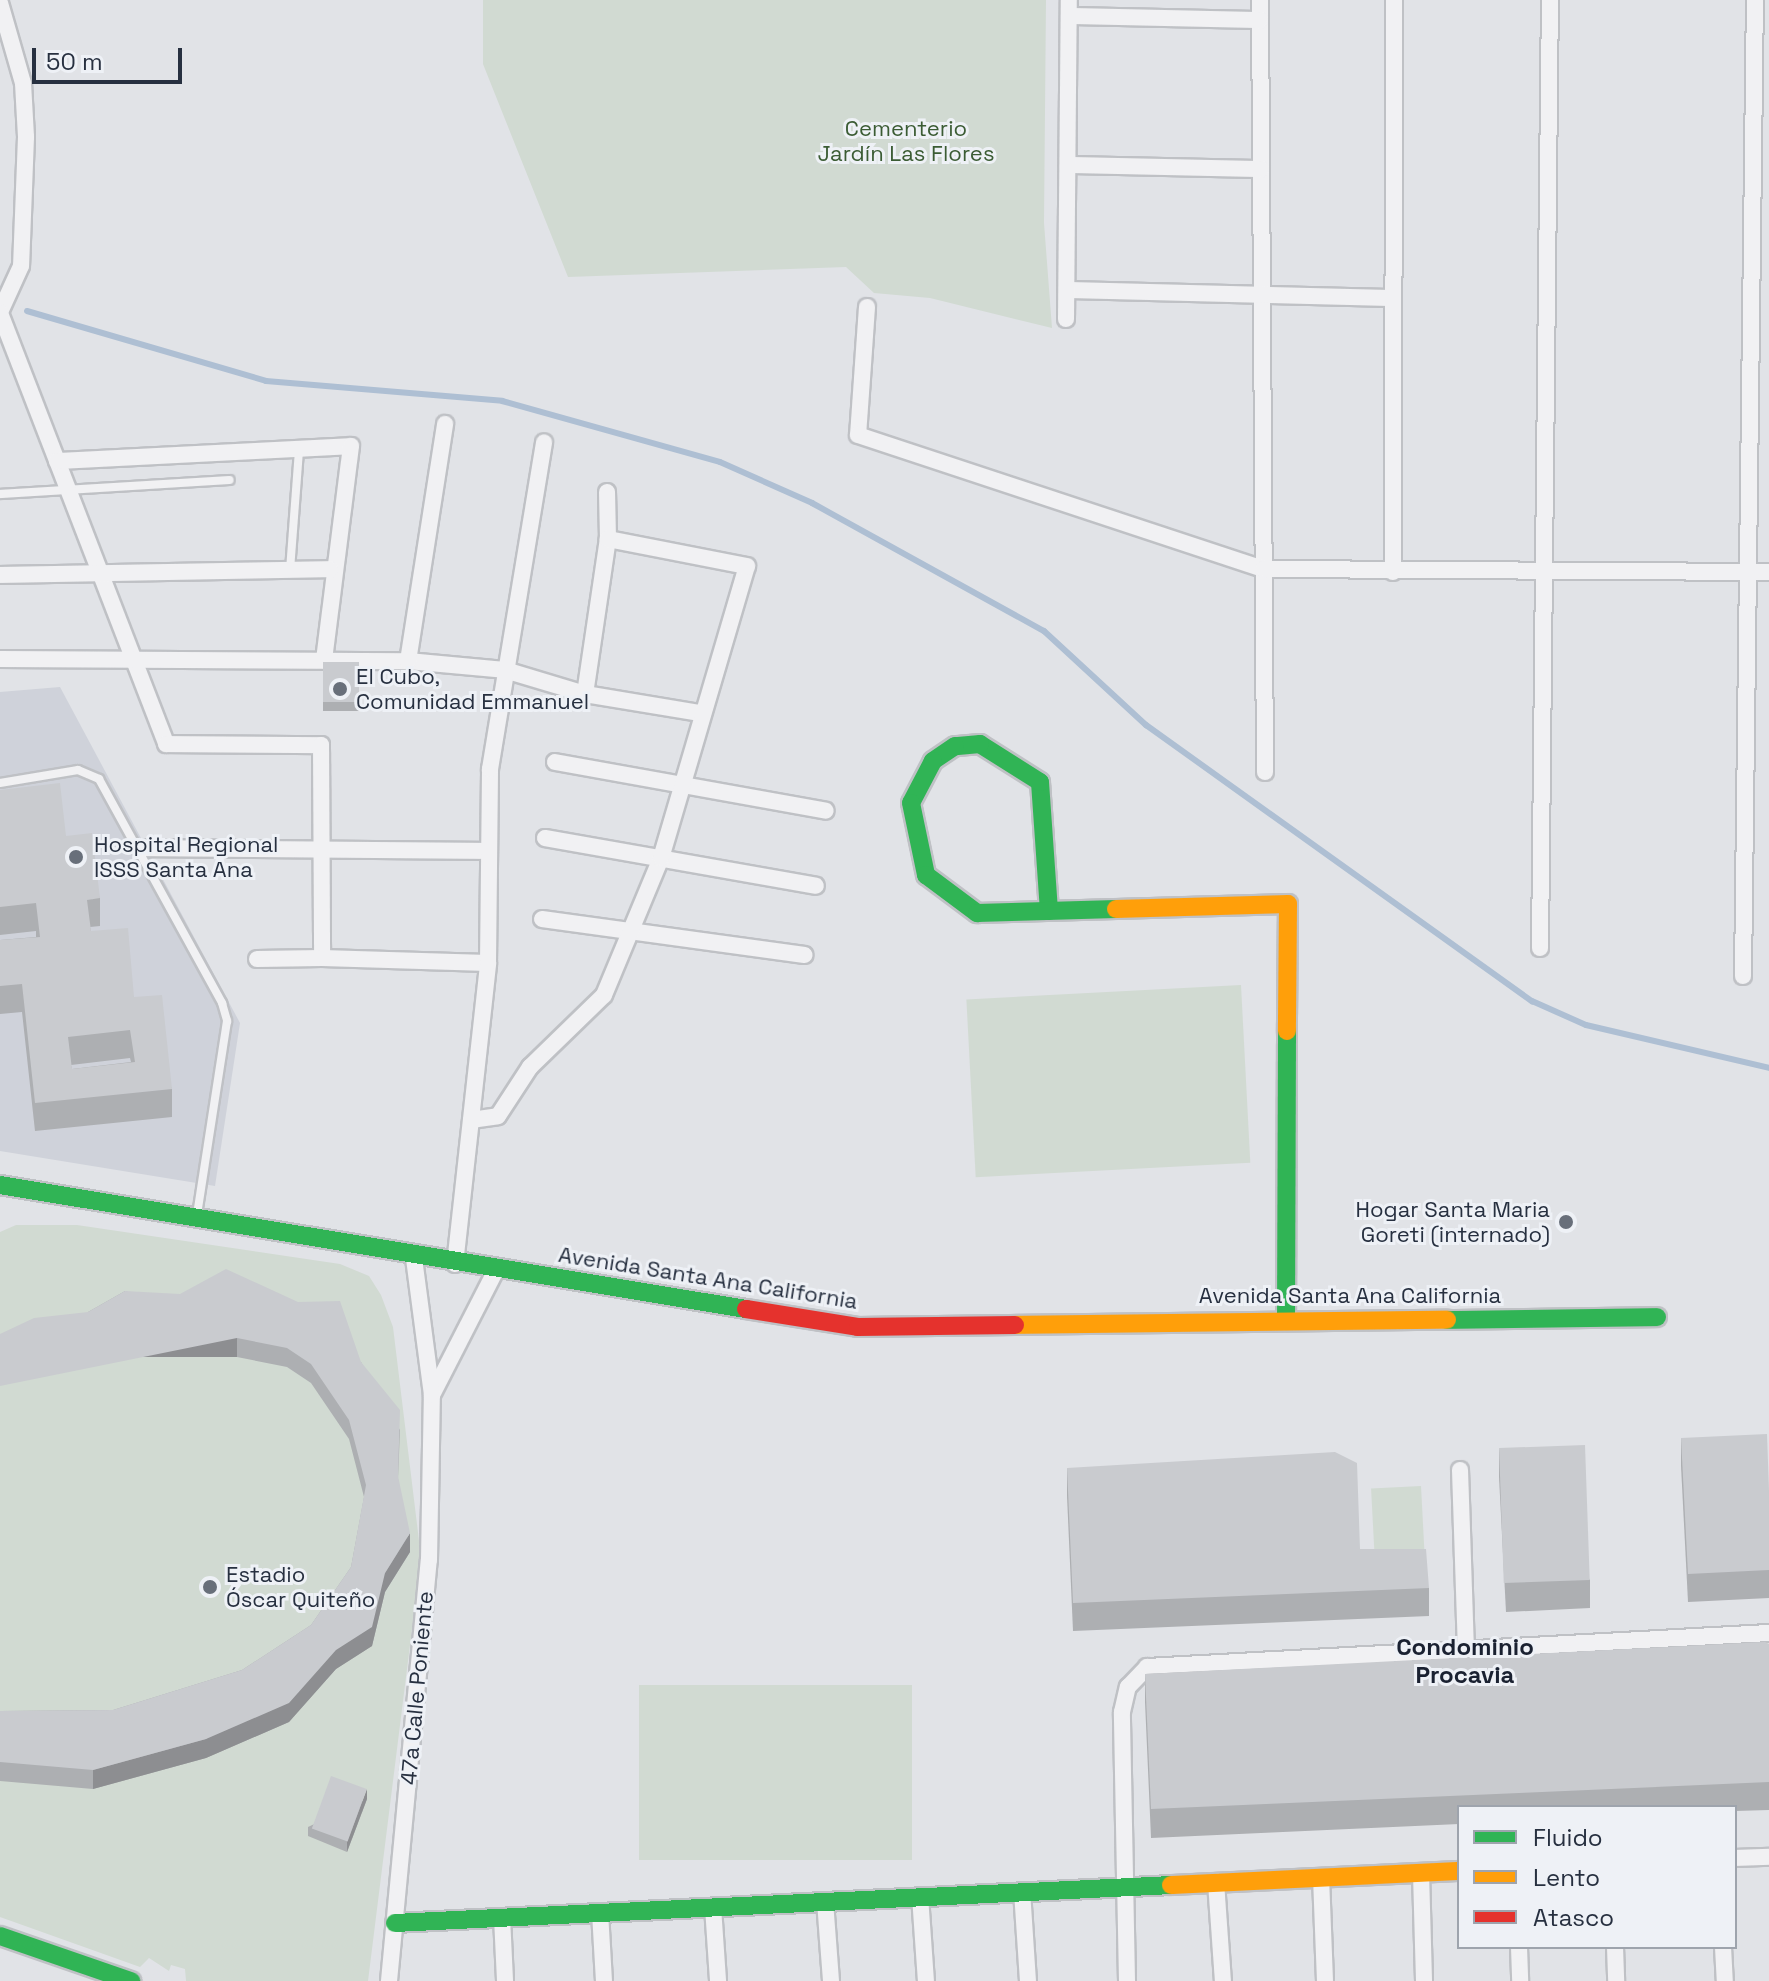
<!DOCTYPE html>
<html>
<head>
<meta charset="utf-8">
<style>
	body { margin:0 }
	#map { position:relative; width:1769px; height:1981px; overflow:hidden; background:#e1e3e7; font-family:"Space Grotesk",sans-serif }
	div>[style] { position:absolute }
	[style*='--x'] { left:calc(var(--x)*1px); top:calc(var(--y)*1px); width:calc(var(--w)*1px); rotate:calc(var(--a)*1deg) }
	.built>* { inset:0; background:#cfd2da }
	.green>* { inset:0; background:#d1dad2; transform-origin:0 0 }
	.stream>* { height:6px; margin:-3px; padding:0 3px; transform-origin:3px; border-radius:3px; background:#aebfd3 }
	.roads { filter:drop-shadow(2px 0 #bfc1c5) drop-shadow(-2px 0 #bfc1c5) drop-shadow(0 2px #bfc1c5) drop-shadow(0 -2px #bfc1c5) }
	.lane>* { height:8px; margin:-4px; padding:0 4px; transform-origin:4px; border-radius:4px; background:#f1f1f3 }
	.street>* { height:16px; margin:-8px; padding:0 8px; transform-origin:8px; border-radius:8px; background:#f1f1f3 }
	.fast>* { height:18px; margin:-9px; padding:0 9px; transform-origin:9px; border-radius:9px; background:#30b455 }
	.slow>* { height:18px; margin:-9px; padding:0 9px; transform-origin:9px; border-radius:9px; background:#ff9f0a }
	.jam>* { height:18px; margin:-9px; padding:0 9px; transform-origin:9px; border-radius:9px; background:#e5322d }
	.wall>* { inset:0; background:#adafb2; transform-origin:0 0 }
	.shaded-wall>* { inset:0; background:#8d8e91; transform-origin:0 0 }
	.building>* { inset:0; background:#c9cbcf; transform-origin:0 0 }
	.dots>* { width:22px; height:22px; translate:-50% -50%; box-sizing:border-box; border:4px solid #eef1f6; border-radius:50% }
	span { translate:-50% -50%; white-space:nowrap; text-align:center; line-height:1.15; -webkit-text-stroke:6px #eef1f6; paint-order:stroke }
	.park-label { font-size:22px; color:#3b5c34 }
	.poi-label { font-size:22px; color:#273040 }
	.left { translate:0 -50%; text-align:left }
	.right { translate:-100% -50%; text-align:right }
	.street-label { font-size:22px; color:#273040 }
	.neighbourhood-label { font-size:24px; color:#1a2131; font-weight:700 }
	.legend { position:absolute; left:1457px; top:1805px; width:280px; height:144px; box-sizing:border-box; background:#eef1f6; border:2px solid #9ea4ad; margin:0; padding:10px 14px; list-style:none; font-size:24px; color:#273040 }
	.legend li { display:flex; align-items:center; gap:16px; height:40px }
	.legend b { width:40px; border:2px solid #9ea4ad }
	.scale { position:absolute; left:32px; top:48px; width:150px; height:36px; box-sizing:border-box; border:4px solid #273040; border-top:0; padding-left:10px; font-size:24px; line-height:28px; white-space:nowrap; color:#273040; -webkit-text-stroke:6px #eef1f6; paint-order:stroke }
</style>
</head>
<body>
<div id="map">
	<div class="built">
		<i style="clip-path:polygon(60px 687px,240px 1023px,215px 1186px,0 1151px,0 692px)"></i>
	</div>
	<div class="green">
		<i style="clip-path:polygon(483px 0,1046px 0,1044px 223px,1052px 328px,930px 298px,874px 293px,846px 267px,568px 277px,483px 64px)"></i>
		<i style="left:1241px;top:985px;width:178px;height:275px;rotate:87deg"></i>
		<i style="clip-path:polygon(16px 1225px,77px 1225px,340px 1264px,369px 1276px,381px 1295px,393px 1327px,421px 1557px,368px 1981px,186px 1981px,185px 1969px,171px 1965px,169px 1971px,149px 1958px,140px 1967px,0 1917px,0 1232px)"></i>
		<i style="left:1421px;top:1486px;width:77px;height:50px;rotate:87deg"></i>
		<i style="left:639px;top:1685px;width:273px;height:175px"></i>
	</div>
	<div class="stream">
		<i style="--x:27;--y:311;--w:249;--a:16.3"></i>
		<i style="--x:266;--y:381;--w:237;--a:4.8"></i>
		<i style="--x:502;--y:401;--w:226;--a:15.6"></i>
		<i style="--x:720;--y:462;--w:101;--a:24"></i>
		<i style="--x:812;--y:503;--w:265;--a:28.9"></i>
		<i style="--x:1044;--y:631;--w:139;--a:42.7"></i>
		<i style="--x:1146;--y:725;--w:475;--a:35.6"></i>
		<i style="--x:1532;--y:1001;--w:59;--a:24"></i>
		<i style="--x:1586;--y:1025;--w:188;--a:13.2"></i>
	</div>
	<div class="roads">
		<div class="lane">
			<i style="--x:0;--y:494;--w:230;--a:-3.5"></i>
			<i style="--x:290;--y:570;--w:121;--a:-85.7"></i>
			<i style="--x:0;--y:783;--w:79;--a:-9.5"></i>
			<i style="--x:78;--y:770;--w:23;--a:23"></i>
			<i style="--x:99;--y:779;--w:256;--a:61.2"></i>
			<i style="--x:222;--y:1003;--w:19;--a:74"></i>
			<i style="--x:227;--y:1021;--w:196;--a:98.8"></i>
		</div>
		<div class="street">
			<i style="--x:1260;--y:0;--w:772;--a:89.63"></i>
			<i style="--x:0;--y:3;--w:83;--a:74"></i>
			<i style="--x:23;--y:83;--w:54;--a:86.8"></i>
			<i style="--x:26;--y:137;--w:129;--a:92.2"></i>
			<i style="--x:21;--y:266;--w:51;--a:114.5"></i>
			<i style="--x:1069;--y:16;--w:191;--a:1.2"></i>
			<i style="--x:1068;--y:165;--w:193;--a:1.2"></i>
			<i style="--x:1067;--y:290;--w:325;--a:1.4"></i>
			<i style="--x:867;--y:307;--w:128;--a:94"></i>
			<i style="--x:858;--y:435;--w:428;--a:18.3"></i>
			<i style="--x:1264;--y:569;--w:505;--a:0.34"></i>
			<i style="--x:0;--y:313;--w:462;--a:68.9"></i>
			<i style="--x:166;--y:744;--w:155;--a:0.4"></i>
			<i style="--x:321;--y:745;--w:213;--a:89.7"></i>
			<i style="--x:322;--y:958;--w:166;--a:1.7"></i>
			<i style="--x:1066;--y:319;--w:319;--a:-89.5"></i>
			<i style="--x:57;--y:461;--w:294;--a:-2.9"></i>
			<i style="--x:351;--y:446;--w:216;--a:97.2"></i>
			<i style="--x:1393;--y:572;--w:572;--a:-89.9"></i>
			<i style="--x:0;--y:575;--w:330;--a:-1"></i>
			<i style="--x:0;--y:659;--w:408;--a:0.3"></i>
			<i style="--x:408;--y:661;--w:97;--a:5.3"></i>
			<i style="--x:505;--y:670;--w:84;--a:16.7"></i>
			<i style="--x:585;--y:694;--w:117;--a:9.4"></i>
			<i style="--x:408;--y:661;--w:240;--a:-81.1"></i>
			<i style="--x:585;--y:694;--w:157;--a:-81.6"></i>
			<i style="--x:608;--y:539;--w:47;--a:-91.2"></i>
			<i style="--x:555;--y:762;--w:275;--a:10.2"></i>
			<i style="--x:545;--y:838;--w:275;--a:10"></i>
			<i style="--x:140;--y:848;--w:348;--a:0.5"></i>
			<i style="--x:542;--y:919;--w:265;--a:7.8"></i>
			<i style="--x:1540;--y:948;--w:948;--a:-89.4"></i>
			<i style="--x:257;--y:959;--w:65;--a:-0.9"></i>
			<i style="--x:1743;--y:976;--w:976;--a:-89.3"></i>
			<i style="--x:471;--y:1120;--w:27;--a:-8"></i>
			<i style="--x:498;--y:1116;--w:59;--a:-56.9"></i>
			<i style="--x:530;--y:1067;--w:103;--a:-44.2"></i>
			<i style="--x:604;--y:995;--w:148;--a:-67.4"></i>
			<i style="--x:661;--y:858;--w:304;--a:-73.6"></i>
			<i style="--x:747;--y:566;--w:142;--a:-169"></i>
			<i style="--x:455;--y:1264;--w:303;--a:-83.7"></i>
			<i style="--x:488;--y:963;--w:194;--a:-89.4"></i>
			<i style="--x:490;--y:769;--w:331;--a:-80.6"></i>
			<i style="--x:432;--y:1395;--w:143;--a:-62.9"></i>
			<i style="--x:1460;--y:1470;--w:177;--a:88.1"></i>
			<i style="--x:1735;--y:1858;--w:34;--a:-2"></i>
			<i style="--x:1421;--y:1873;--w:108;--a:88.4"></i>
			<i style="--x:1321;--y:1877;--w:104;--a:87.8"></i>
			<i style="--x:1216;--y:1882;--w:99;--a:86"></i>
			<i style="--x:1022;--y:1891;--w:90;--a:86.2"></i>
			<i style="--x:920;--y:1896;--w:85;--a:86"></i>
			<i style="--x:825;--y:1901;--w:80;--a:85.7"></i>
			<i style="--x:713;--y:1907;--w:74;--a:86.1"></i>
			<i style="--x:600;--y:1912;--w:69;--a:86.7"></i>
			<i style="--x:502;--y:1917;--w:64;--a:87.3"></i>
			<i style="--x:1519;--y:1947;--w:34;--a:88"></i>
			<i style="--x:1615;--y:1947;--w:34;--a:88"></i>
			<i style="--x:1723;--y:1947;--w:34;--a:87"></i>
			<i style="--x:389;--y:1981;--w:423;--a:-84.6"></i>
			<i style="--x:429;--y:1560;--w:165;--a:-89"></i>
			<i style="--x:432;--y:1395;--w:137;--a:-97.5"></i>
			<i style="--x:1127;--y:1981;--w:269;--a:-91.1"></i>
			<i style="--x:1122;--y:1712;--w:26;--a:-77"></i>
			<i style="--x:1128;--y:1687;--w:28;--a:-46"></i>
			<i style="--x:1147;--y:1667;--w:623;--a:-3.13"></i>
		</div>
		<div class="fast">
			<i style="--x:1049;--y:911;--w:129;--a:-94"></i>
			<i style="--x:1040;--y:782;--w:71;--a:-147.7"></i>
			<i style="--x:980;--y:744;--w:25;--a:175"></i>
			<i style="--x:955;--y:746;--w:27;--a:146"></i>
			<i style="--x:933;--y:761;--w:47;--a:117.6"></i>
			<i style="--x:911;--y:803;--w:74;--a:78.2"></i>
			<i style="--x:926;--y:875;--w:64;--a:36.7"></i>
			<i style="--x:977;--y:913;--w:139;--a:-1.6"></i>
			<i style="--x:0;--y:1185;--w:756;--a:9.44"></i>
			<i style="--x:1447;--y:1320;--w:210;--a:-0.8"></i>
			<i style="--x:1286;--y:1321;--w:290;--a:-89.8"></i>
			<i style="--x:395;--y:1923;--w:777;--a:-2.8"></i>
			<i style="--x:0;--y:1936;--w:139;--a:19"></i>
		</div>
		<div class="slow">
			<i style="--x:1116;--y:909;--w:172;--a:-1.7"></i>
			<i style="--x:1288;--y:904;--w:127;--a:90.5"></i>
			<i style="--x:1015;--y:1325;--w:432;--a:-0.7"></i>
			<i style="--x:1171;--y:1885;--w:288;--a:-2.8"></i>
		</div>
		<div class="jam">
			<i style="--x:746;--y:1309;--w:113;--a:9.1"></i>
			<i style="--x:858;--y:1327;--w:157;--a:-0.7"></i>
		</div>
	</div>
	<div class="wall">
		<i style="left:323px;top:662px;width:36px;height:49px"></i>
		<i style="clip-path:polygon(evenodd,0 790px,66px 836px,100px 898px,100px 926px,90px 927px,91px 931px,134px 997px,172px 1089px,172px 1117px,35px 1131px,22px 1012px,0 1014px,0 940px,36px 937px,36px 931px,0 935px,0 790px,130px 1058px,131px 1062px,72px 1069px,71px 1065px,130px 1058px)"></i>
		<i style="clip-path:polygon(125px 1291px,361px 1362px,400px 1430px,398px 1479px,410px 1552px,385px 1592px,372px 1646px,336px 1669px,289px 1722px,206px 1758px,93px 1789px,0 1781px,0 1711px,113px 1710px,242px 1670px,311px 1625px,351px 1567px,364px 1497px,349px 1439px,311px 1383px,287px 1367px,237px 1357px,88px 1312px)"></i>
		<i style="clip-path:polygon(1681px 1438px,1769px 1491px,1769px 1598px,1688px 1602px,1681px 1466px)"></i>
		<i style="clip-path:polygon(1499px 1449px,1590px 1580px,1590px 1608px,1506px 1612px,1499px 1477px)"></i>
		<i style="clip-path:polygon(1067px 1468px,1360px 1549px,1429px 1588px,1429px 1616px,1073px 1631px,1067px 1496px)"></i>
		<i style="clip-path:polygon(1769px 1644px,1769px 1810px,1735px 1811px,1735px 1807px,1459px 1807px,1459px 1824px,1151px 1838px,1145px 1702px,1145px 1674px)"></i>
		<i style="clip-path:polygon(367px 1799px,347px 1852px,308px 1836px,308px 1827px)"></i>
	</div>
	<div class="shaded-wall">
		<i style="left:237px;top:1338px;width:19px;height:242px;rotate:90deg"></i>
		<i style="clip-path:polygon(410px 1533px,410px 1552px,385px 1592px,372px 1646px,336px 1669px,289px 1722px,206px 1758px,93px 1789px,93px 1770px,206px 1739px,385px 1573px)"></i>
		<i style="clip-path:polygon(367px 1789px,367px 1799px,347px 1852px,347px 1842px)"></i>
	</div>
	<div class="building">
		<i style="left:323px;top:662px;width:36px;height:40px"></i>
		<i style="clip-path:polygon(evenodd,60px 783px,66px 836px,92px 833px,100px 898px,87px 900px,91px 931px,128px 928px,134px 997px,162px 995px,172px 1089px,35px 1103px,22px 984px,0 986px,0 940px,40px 937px,36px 903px,0 907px,0 790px,60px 783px,130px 1030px,135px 1062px,72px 1069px,68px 1037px,130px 1030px)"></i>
		<i style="clip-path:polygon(226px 1269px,298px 1302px,340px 1301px,361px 1362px,400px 1410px,398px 1476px,410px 1533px,385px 1573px,372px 1627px,336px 1650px,289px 1703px,206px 1739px,93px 1770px,0 1762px,0 1711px,113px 1710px,242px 1670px,311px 1625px,351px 1567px,366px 1485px,349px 1420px,311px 1364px,287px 1348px,237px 1338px,0 1386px,0 1334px,34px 1318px,88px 1312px,125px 1291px,180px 1294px)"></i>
		<i style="clip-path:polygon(1767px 1434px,1769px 1491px,1769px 1570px,1688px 1574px,1681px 1438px)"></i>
		<i style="left:1585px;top:1445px;width:135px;height:86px;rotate:88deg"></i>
		<i style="clip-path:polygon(1335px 1452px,1357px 1463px,1360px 1549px,1426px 1549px,1429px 1588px,1073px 1603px,1067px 1468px)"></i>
		<i style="clip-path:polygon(1765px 1642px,1769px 1644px,1769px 1782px,1151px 1809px,1145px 1674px)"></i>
		<i style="left:331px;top:1776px;width:38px;height:56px;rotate:20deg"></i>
	</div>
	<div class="dots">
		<i style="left:340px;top:689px;background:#686f7a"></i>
		<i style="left:76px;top:857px;background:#686f7a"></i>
		<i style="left:1566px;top:1222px;background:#686f7a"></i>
		<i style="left:210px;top:1587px;background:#686f7a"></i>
	</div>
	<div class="park-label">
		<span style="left:906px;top:141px">Cementerio<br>Jardín Las Flores</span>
	</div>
	<div class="poi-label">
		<span class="left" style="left:356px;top:689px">El Cubo,<br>Comunidad Emmanuel</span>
		<span class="left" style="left:94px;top:857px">Hospital Regional<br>ISSS Santa Ana</span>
		<span class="right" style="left:1550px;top:1222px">Hogar Santa Maria<br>Goreti (internado)</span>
		<span class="left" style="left:226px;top:1587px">Estadio<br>Óscar Quiteño</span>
	</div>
	<div class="street-label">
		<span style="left:708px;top:1278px;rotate:9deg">Avenida Santa Ana California</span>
		<span style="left:1350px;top:1296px">Avenida Santa Ana California</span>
		<span style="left:417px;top:1688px;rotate:-85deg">47a Calle Poniente</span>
	</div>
	<div class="neighbourhood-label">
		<span style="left:1465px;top:1661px">Condominio<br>Procavia</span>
	</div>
	<ul class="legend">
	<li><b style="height:10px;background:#30b455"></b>Fluido</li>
	<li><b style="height:10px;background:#ff9f0a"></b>Lento</li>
	<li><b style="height:10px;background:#e5322d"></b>Atasco</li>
	</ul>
	<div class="scale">50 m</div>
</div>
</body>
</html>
